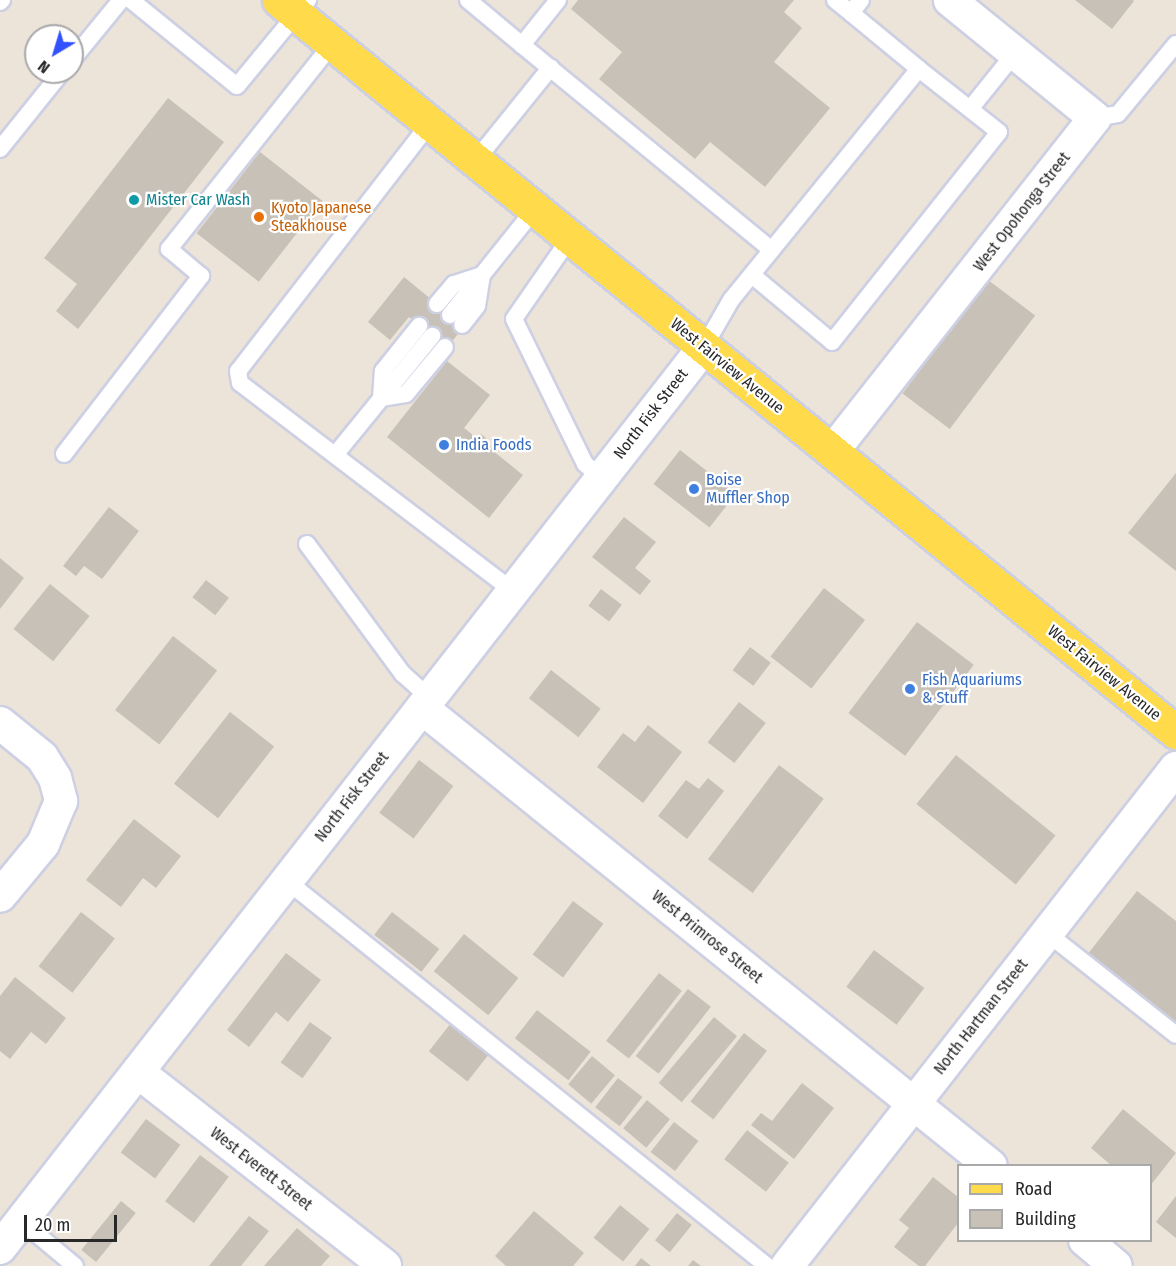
<!DOCTYPE html>
<html>
<head>
<meta charset="utf-8">
<style>
	body { margin:0 }
	#map { position:relative; width:1176px; height:1266px; overflow:hidden; background:#ece4d8; font-family:"Fira Sans Condensed",sans-serif }
	div>[style] { position:absolute }
	[style*='--x'] { left:calc(var(--x)*1px); top:calc(var(--y)*1px); width:calc(var(--w)*1px); rotate:calc(var(--a)*1deg) }
	.building>* { inset:0; background:#c7c1b8; transform-origin:0 0 }
	.roads { filter:drop-shadow(2px 0 #cdd0e3) drop-shadow(-2px 0 #cdd0e3) drop-shadow(0 2px #cdd0e3) drop-shadow(0 -2px #cdd0e3) }
	.lane>* { height:16px; margin:-8px; padding:0 8px; transform-origin:8px; border-radius:8px; background:#fff }
	.street>* { height:32px; margin:-16px; padding:0 16px; transform-origin:16px; border-radius:16px; background:#fff }
	.primary>* { height:33px; margin:-16.5px; padding:0 16.5px; transform-origin:16.5px; border-radius:16.5px; background:#ffda4a }
	.dots>* { width:16px; height:16px; translate:-50% -50%; box-sizing:border-box; border:3px solid #fff; border-radius:50% }
	span { translate:-50% -50%; white-space:nowrap; text-align:center; line-height:1.15; -webkit-text-stroke:4.5px #fff; paint-order:stroke }
	.culture-label { font-size:16px; color:#0d838f }
	.left { translate:0 -50%; text-align:left }
	.food-label { font-size:16px; color:#c56008 }
	.street-label { font-size:16px; color:#282828 }
	.shop-label { font-size:16px; color:#366cbe }
	.legend { position:absolute; left:957px; top:1164px; width:195px; height:78px; box-sizing:border-box; background:#fff; border:2px solid #a9a9a9; margin:0; padding:8px 10px; list-style:none; font-size:18px; color:#282828 }
	.legend li { display:flex; align-items:center; gap:12px; height:30px }
	.legend b { width:30px; border:2px solid #a9a9a9 }
	.north { position:absolute; left:24px; top:24px; width:60px; height:60px; box-sizing:border-box; background:#fff; border:2px solid #a9a9a9; border-radius:50%; rotate:218deg; font-size:16px; font-weight:700; line-height:24px; text-align:center; color:#282828 }
	.north::after { content:''; display:block; margin:auto; width:21px; height:27px; background:#3252ff; clip-path:polygon(50% 0,100% 100%,50% 72%,0 100%) }
	.scale { position:absolute; left:24px; top:1215px; width:93px; height:27px; box-sizing:border-box; border:3px solid #282828; border-top:0; padding-left:8px; font-size:18px; line-height:21px; white-space:nowrap; color:#282828; -webkit-text-stroke:4px #fff; paint-order:stroke }
</style>
</head>
<body>
<div id="map">
	<div class="building">
		<i style="clip-path:polygon(578px 0,794px 0,784px 12px,802px 28px,774px 62px,830px 108px,765px 187px,710px 142px,695px 159px,599px 79px,622px 52px,571px 9px)"></i>
		<i style="clip-path:polygon(1075px 0,1133px 0,1134px 1px,1112px 29px)"></i>
		<i style="clip-path:polygon(168px 98px,224px 142px,78px 329px,56px 311px,77px 284px,44px 258px)"></i>
		<i style="left:260px;top:152px;width:79px;height:103px;rotate:38deg"></i>
		<i style="clip-path:polygon(404px 277px,464px 326px,447px 348px,409px 317px,390px 340px,368px 322px)"></i>
		<i style="left:988px;top:280px;width:59px;height:142px;rotate:37deg"></i>
		<i style="clip-path:polygon(447px 361px,490px 395px,464px 428px,478px 439px,481px 434px,486px 438px,493px 451px,523px 475px,489px 518px,387px 437px)"></i>
		<i style="left:680px;top:450px;width:71px;height:43px;rotate:38deg"></i>
		<i style="clip-path:polygon(1176px 473px,1176px 571px,1128px 533px)"></i>
		<i style="clip-path:polygon(109px 507px,139px 531px,102px 579px,84px 566px,76px 576px,63px 566px)"></i>
		<i style="clip-path:polygon(624px 517px,656px 542px,635px 568px,651px 581px,640px 595px,592px 557px)"></i>
		<i style="clip-path:polygon(0 558px,24px 578px,0 609px)"></i>
		<i style="left:206px;top:580px;width:29px;height:22px;rotate:38deg"></i>
		<i style="left:50px;top:584px;width:51px;height:58px;rotate:39deg"></i>
		<i style="left:824px;top:588px;width:52px;height:87px;rotate:38deg"></i>
		<i style="left:601px;top:589px;width:26px;height:21px;rotate:37deg"></i>
		<i style="left:917px;top:622px;width:71px;height:114px;rotate:37deg"></i>
		<i style="left:173px;top:636px;width:56px;height:94px;rotate:38deg"></i>
		<i style="left:750px;top:647px;width:26px;height:29px;rotate:37deg"></i>
		<i style="left:551px;top:670px;width:63px;height:36px;rotate:38deg"></i>
		<i style="left:739px;top:702px;width:34px;height:51px;rotate:38deg"></i>
		<i style="left:230px;top:712px;width:56px;height:91px;rotate:38deg"></i>
		<i style="clip-path:polygon(648px 725px,682px 752px,643px 803px,597px 767px,623px 733px,635px 742px)"></i>
		<i style="left:956px;top:755px;width:128px;height:63px;rotate:39deg"></i>
		<i style="left:419px;top:760px;width:43px;height:66px;rotate:37deg"></i>
		<i style="left:779px;top:765px;width:56px;height:118px;rotate:37deg"></i>
		<i style="clip-path:polygon(708px 778px,724px 791px,687px 839px,658px 816px,686px 780px,699px 789px)"></i>
		<i style="clip-path:polygon(134px 819px,181px 856px,156px 888px,143px 878px,121px 907px,86px 880px)"></i>
		<i style="clip-path:polygon(1137px 891px,1176px 921px,1176px 1025px,1087px 955px)"></i>
		<i style="left:573px;top:901px;width:38px;height:67px;rotate:37deg"></i>
		<i style="left:81px;top:912px;width:43px;height:69px;rotate:38deg"></i>
		<i style="left:392px;top:912px;width:60px;height:29px;rotate:38deg"></i>
		<i style="left:464px;top:934px;width:70px;height:48px;rotate:39deg"></i>
		<i style="left:874px;top:950px;width:63px;height:46px;rotate:37deg"></i>
		<i style="clip-path:polygon(286px 953px,321px 980px,288px 1022px,276px 1012px,249px 1047px,227px 1030px)"></i>
		<i style="left:659px;top:973px;width:29px;height:86px;rotate:38deg"></i>
		<i style="clip-path:polygon(15px 977px,66px 1018px,46px 1044px,31px 1032px,10px 1059px,0 1051px,0 996px)"></i>
		<i style="left:688px;top:989px;width:29px;height:85px;rotate:38deg"></i>
		<i style="left:537px;top:1010px;width:68px;height:36px;rotate:38deg"></i>
		<i style="left:714px;top:1017px;width:30px;height:86px;rotate:40deg"></i>
		<i style="left:310px;top:1022px;width:27px;height:50px;rotate:36deg"></i>
		<i style="left:451px;top:1023px;width:49px;height:36px;rotate:38deg"></i>
		<i style="left:744px;top:1033px;width:29px;height:87px;rotate:38deg"></i>
		<i style="left:592px;top:1056px;width:30px;height:37px;rotate:40deg"></i>
		<i style="left:618px;top:1078px;width:31px;height:37px;rotate:38deg"></i>
		<i style="clip-path:polygon(802px 1083px,834px 1108px,794px 1159px,751px 1125px,761px 1113px,772px 1121px)"></i>
		<i style="left:647px;top:1100px;width:30px;height:37px;rotate:40deg"></i>
		<i style="clip-path:polygon(1123px 1109px,1176px 1153px,1150px 1186px,1150px 1166px,1112px 1166px,1091px 1148px)"></i>
		<i style="left:146px;top:1119px;width:43px;height:42px;rotate:37deg"></i>
		<i style="left:674px;top:1122px;width:31px;height:38px;rotate:38deg"></i>
		<i style="left:747px;top:1130px;width:53px;height:37px;rotate:38deg"></i>
		<i style="left:200px;top:1155px;width:36px;height:58px;rotate:37deg"></i>
		<i style="clip-path:polygon(933px 1177px,958px 1197px,958px 1223px,925px 1266px,919px 1266px,894px 1247px,909px 1228px,899px 1220px)"></i>
		<i style="clip-path:polygon(1176px 1196px,1176px 1238px,1156px 1222px)"></i>
		<i style="left:121px;top:1201px;width:19px;height:63px;rotate:39deg"></i>
		<i style="left:620px;top:1205px;width:38px;height:42px;rotate:39deg"></i>
		<i style="clip-path:polygon(534px 1211px,584px 1253px,573px 1266px,506px 1266px,495px 1256px)"></i>
		<i style="left:677px;top:1213px;width:19px;height:35px;rotate:39deg"></i>
		<i style="clip-path:polygon(249px 1216px,269px 1231px,241px 1266px,209px 1266px)"></i>
		<i style="clip-path:polygon(297px 1228px,330px 1256px,321px 1266px,264px 1266px)"></i>
		<i style="clip-path:polygon(641px 1258px,651px 1266px,635px 1266px)"></i>
		<i style="clip-path:polygon(693px 1260px,701px 1266px,688px 1266px)"></i>
	</div>
	<div class="roads">
		<div class="lane">
			<i style="--x:131;--y:0;--w:136;--a:39.1"></i>
			<i style="--x:237;--y:86;--w:112;--a:-50.5"></i>
			<i style="--x:468;--y:0;--w:70;--a:39.8"></i>
			<i style="--x:558;--y:0;--w:58;--a:128.7"></i>
			<i style="--x:522;--y:45;--w:323;--a:39.4"></i>
			<i style="--x:835;--y:0;--w:21;--a:39"></i>
			<i style="--x:0;--y:2;--w:3;--a:-45"></i>
			<i style="--x:72;--y:60;--w:77;--a:-50.8"></i>
			<i style="--x:970;--y:109;--w:72;--a:-51.2"></i>
			<i style="--x:1095;--y:118;--w:23;--a:-10"></i>
			<i style="--x:1118;--y:114;--w:91;--a:-50.4"></i>
			<i style="--x:430;--y:123;--w:314;--a:127.7"></i>
			<i style="--x:238;--y:371;--w:12;--a:81"></i>
			<i style="--x:240;--y:383;--w:343;--a:37.3"></i>
			<i style="--x:0;--y:149;--w:99;--a:-51.2"></i>
			<i style="--x:476;--y:160;--w:119;--a:-51.1"></i>
			<i style="--x:570;--y:238;--w:98;--a:124.7"></i>
			<i style="--x:514;--y:319;--w:161;--a:63.9"></i>
			<i style="--x:585;--y:464;--w:22;--a:39"></i>
			<i style="--x:752;--y:275;--w:104;--a:39.9"></i>
			<i style="--x:832;--y:342;--w:268;--a:-51.5"></i>
			<i style="--x:999;--y:132;--w:102;--a:-141.8"></i>
			<i style="--x:437;--y:304;--w:26;--a:-50"></i>
			<i style="--x:454;--y:284;--w:29;--a:-18"></i>
			<i style="--x:482;--y:275;--w:31;--a:99"></i>
			<i style="--x:477;--y:306;--w:24;--a:128"></i>
			<i style="--x:450;--y:315;--w:136;--a:-51.3"></i>
			<i style="--x:704;--y:347;--w:54;--a:-60.1"></i>
			<i style="--x:731;--y:300;--w:298;--a:-50.9"></i>
			<i style="--x:919;--y:69;--w:88;--a:-140.5"></i>
			<i style="--x:851;--y:13;--w:16;--a:-52"></i>
			<i style="--x:381;--y:398;--w:25;--a:-9"></i>
			<i style="--x:406;--y:394;--w:61;--a:-50.3"></i>
			<i style="--x:381;--y:398;--w:27;--a:-86"></i>
			<i style="--x:383;--y:371;--w:58;--a:-51.3"></i>
			<i style="--x:64;--y:454;--w:225;--a:-52.4"></i>
			<i style="--x:201;--y:276;--w:42;--a:-139.8"></i>
			<i style="--x:169;--y:249;--w:262;--a:-51.5"></i>
			<i style="--x:335;--y:455;--w:154;--a:-50.8"></i>
			<i style="--x:307;--y:544;--w:162;--a:53.6"></i>
			<i style="--x:403;--y:674;--w:36;--a:42"></i>
			<i style="--x:287;--y:881;--w:615;--a:38.73"></i>
			<i style="--x:1047;--y:933;--w:164;--a:38.3"></i>
			<i style="--x:21;--y:1221;--w:70;--a:39.8"></i>
		</div>
		<div class="street">
			<i style="--x:832;--y:452;--w:425;--a:-51.8"></i>
			<i style="--x:1095;--y:118;--w:187;--a:-140.9"></i>
			<i style="--x:422;--y:708;--w:730;--a:38.83"></i>
			<i style="--x:0;--y:723;--w:54;--a:39"></i>
			<i style="--x:42;--y:757;--w:25;--a:58"></i>
			<i style="--x:55;--y:778;--w:24;--a:75"></i>
			<i style="--x:61;--y:801;--w:47;--a:112.7"></i>
			<i style="--x:43;--y:844;--w:67;--a:129.6"></i>
			<i style="--x:138;--y:1072;--w:314;--a:38.1"></i>
			<i style="--x:1085;--y:1240;--w:40;--a:40"></i>
			<i style="--x:0;--y:1248;--w:1143;--a:-52"></i>
			<i style="--x:787;--y:1266;--w:632;--a:-52.01"></i>
		</div>
		<div class="primary">
			<i style="--x:279;--y:0;--w:1158;--a:39.22"></i>
		</div>
	</div>
	<div class="dots">
		<i style="left:134px;top:200px;background:#0f9aa8"></i>
		<i style="left:259px;top:217px;background:#e8710a"></i>
		<i style="left:444px;top:445px;background:#3f7fe0"></i>
		<i style="left:694px;top:489px;background:#3f7fe0"></i>
		<i style="left:910px;top:689px;background:#3f7fe0"></i>
	</div>
	<div class="culture-label">
		<span class="left" style="left:146px;top:200px">Mister Car Wash</span>
	</div>
	<div class="food-label">
		<span class="left" style="left:271px;top:217px">Kyoto Japanese<br>Steakhouse</span>
	</div>
	<div class="street-label">
		<span style="left:1022px;top:212px;rotate:-52deg">West Opohonga Street</span>
		<span style="left:727px;top:366px;rotate:39deg">West Fairview Avenue</span>
		<span style="left:651px;top:414px;rotate:-52deg">North Fisk Street</span>
		<span style="left:1104px;top:673px;rotate:39deg">West Fairview Avenue</span>
		<span style="left:352px;top:797px;rotate:-52deg">North Fisk Street</span>
		<span style="left:707px;top:937px;rotate:39deg">West Primrose Street</span>
		<span style="left:981px;top:1017px;rotate:-52deg">North Hartman Street</span>
		<span style="left:261px;top:1169px;rotate:38deg">West Everett Street</span>
	</div>
	<div class="shop-label">
		<span class="left" style="left:456px;top:445px">India Foods</span>
		<span class="left" style="left:706px;top:489px">Boise<br>Muffler Shop</span>
		<span class="left" style="left:922px;top:689px">Fish Aquariums<br>&amp; Stuff</span>
	</div>
	<ul class="legend">
	<li><b style="height:8px;background:#ffda4a"></b>Road</li>
	<li><b style="height:16px;background:#c7c1b8"></b>Building</li>
	</ul>
	<div class="north">N</div>
	<div class="scale">20 m</div>
</div>
</body>
</html>
